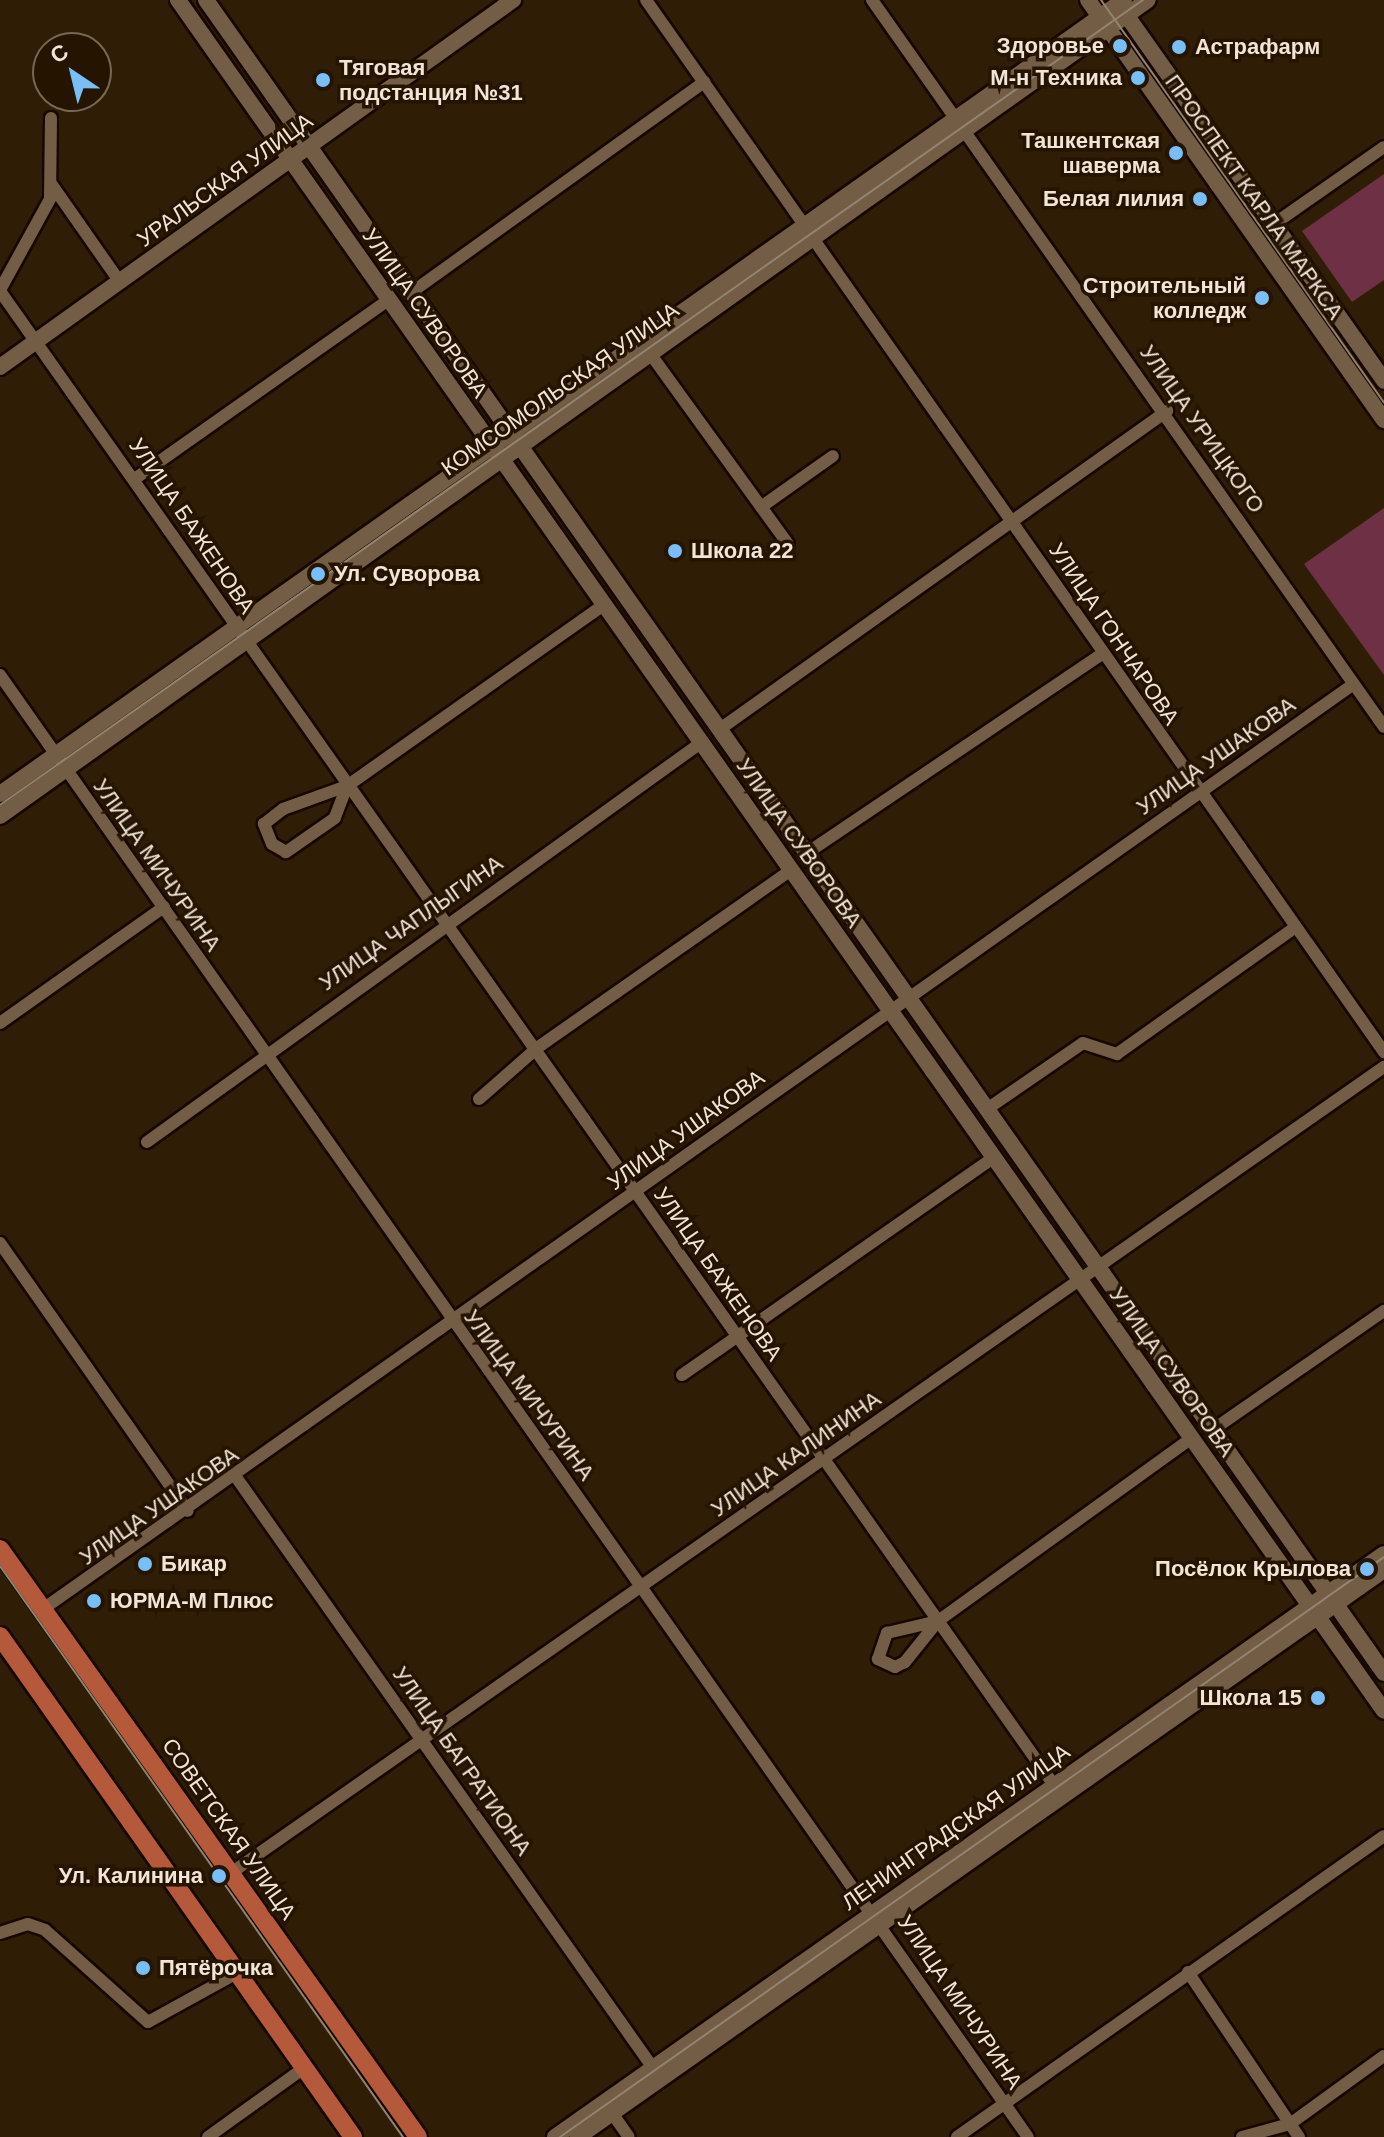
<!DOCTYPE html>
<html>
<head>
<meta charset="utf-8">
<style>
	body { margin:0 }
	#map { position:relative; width:1384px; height:2137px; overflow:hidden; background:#2f1d05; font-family:Helvetica,sans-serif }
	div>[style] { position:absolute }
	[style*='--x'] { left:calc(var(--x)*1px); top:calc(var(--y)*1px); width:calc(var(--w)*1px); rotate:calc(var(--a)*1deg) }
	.green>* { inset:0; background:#6d3044 }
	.roads { filter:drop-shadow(2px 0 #170700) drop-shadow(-2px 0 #170700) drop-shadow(0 2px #170700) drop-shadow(0 -2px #170700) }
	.street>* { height:12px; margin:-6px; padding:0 6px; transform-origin:6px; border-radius:6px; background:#735d45 }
	.secondary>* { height:16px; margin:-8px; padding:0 8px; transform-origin:8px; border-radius:8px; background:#735d45 }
	.primary>* { height:18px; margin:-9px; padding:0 9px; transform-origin:9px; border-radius:9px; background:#b45a3b }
	.tram>* { height:2px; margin:-1px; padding:0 1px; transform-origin:1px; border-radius:1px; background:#938471 }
	.dots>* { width:22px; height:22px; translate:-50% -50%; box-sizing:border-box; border:4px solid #251400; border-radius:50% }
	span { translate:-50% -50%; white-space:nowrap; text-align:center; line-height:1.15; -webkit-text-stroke:7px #251400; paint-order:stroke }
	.poi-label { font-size:22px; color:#f2e5d7; font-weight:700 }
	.right { translate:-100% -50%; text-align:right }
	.left { translate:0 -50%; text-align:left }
	.street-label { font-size:22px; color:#f2e5d7 }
	.north { position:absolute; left:32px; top:32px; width:80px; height:80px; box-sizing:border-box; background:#251400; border:2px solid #776856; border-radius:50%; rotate:325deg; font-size:22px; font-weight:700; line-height:32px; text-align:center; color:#f2e5d7 }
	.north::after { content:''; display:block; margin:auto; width:28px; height:36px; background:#7abef8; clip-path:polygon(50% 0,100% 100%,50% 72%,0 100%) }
</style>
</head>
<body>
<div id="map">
	<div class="green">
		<i style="clip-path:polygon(1384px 174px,1384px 280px,1352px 302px,1302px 231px)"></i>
		<i style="clip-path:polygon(1384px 508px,1384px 675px,1304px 564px)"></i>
	</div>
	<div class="roads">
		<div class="street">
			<i style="--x:646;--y:0;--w:275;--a:54.9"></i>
			<i style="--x:872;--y:0;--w:889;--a:54.84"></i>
			<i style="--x:52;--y:185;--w:118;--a:55"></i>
			<i style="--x:1274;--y:224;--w:134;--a:-35"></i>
			<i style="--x:812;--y:237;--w:996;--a:54.94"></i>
			<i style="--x:0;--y:290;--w:104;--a:-61.2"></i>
			<i style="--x:50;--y:199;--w:81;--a:-89.3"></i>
			<i style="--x:0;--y:291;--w:1828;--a:54.8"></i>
			<i style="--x:412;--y:292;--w:360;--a:-35.7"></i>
			<i style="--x:649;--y:352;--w:237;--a:54.1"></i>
			<i style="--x:136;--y:478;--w:309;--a:-35.2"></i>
			<i style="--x:761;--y:507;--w:88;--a:-35.3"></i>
			<i style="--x:0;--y:675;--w:1787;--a:54.89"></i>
			<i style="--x:720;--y:729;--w:549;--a:-35.43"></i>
			<i style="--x:347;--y:786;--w:34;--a:111"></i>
			<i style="--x:335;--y:818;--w:60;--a:145.2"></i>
			<i style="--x:286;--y:852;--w:16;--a:-150"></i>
			<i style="--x:272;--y:844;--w:22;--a:-112"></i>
			<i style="--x:264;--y:824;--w:24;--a:-38"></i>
			<i style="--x:283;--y:809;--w:68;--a:-19.8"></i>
			<i style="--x:347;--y:786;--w:314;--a:-35.2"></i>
			<i style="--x:807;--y:853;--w:354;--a:-34"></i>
			<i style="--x:0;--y:1023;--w:201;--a:-35.3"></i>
			<i style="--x:479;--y:1099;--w:77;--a:-41.3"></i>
			<i style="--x:537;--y:1048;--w:310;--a:-35"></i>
			<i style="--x:987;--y:1109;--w:116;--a:-34.5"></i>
			<i style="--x:1083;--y:1043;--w:36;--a:18"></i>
			<i style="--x:1117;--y:1054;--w:216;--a:-35.4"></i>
			<i style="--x:147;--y:1142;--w:684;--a:-35.78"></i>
			<i style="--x:0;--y:1243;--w:327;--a:55"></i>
			<i style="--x:682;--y:1375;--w:381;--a:-34.9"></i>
			<i style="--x:1214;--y:1429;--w:207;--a:-34.8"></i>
			<i style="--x:236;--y:1477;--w:723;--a:54.79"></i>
			<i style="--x:43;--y:1609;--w:1604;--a:-35.21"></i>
			<i style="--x:938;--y:1621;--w:53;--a:128.8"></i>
			<i style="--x:905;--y:1662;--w:11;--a:153"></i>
			<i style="--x:895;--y:1667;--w:19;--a:-155"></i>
			<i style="--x:878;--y:1659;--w:28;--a:-71"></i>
			<i style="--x:887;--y:1633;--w:52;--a:-13.2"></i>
			<i style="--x:938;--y:1621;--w:313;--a:-35.8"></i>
			<i style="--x:231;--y:1873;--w:1407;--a:-34.96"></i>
			<i style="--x:0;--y:1933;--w:29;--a:-18"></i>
			<i style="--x:28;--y:1924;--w:18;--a:19"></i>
			<i style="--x:45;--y:1930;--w:138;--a:41.8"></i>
			<i style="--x:148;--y:2022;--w:102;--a:-28.8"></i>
			<i style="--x:1188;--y:1972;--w:199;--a:56.1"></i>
			<i style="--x:612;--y:2113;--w:29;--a:55"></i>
			<i style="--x:208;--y:2137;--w:118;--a:-35.7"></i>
			<i style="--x:957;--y:2137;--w:522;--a:-35.18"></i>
			<i style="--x:1242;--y:2137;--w:50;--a:-15.2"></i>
			<i style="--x:1290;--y:2124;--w:116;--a:-35.9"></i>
		</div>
		<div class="secondary">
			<i style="--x:178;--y:0;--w:2093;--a:54.82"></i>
			<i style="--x:206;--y:0;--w:2046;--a:54.85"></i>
			<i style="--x:1088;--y:0;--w:514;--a:54.83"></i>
			<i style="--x:1122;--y:9;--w:455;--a:54.8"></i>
			<i style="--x:0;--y:367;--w:631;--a:-35.58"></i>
			<i style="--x:0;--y:794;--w:1376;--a:-35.24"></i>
			<i style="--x:0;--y:816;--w:1408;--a:-35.41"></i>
			<i style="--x:555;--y:2137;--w:1013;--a:-35.12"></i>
			<i style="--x:578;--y:2137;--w:985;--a:-35.13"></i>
		</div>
		<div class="primary">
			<i style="--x:0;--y:1549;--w:721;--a:54.59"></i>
			<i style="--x:0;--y:1636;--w:613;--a:54.83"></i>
		</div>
	</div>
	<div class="tram">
		<i style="--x:1101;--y:0;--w:492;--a:54.9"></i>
		<i style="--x:0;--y:805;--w:1398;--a:-35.16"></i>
		<i style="--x:0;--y:1566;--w:699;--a:54.79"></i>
		<i style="--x:560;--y:2137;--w:1008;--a:-35.14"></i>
	</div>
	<div class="dots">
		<i style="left:1120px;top:46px;background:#7abef8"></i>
		<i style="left:1179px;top:47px;background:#7abef8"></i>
		<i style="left:1138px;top:78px;background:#7abef8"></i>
		<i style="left:323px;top:80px;background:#7abef8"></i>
		<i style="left:1176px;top:153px;background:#7abef8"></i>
		<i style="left:1200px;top:199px;background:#7abef8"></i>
		<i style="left:1262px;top:298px;background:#7abef8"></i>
		<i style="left:675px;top:551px;background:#7abef8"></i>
		<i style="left:318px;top:574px;background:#7abef8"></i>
		<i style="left:145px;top:1564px;background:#7abef8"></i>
		<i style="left:1367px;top:1569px;background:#7abef8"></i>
		<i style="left:94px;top:1601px;background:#7abef8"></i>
		<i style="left:1318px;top:1698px;background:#7abef8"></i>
		<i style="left:219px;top:1876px;background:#7abef8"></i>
		<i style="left:143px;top:1968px;background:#7abef8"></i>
	</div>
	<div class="poi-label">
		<span class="right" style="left:1104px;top:46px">Здоровье</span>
		<span class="left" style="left:1195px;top:47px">Астрафарм</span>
		<span class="left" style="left:339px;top:80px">Тяговая<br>подстанция №31</span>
		<span class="right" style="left:1122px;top:78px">М-н Техника</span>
		<span class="right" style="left:1160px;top:153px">Ташкентская<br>шаверма</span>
		<span class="right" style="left:1184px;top:199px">Белая лилия</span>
		<span class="right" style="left:1246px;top:298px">Строительный<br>колледж</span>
		<span class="left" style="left:691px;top:551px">Школа 22</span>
		<span class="left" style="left:334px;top:574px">Ул. Суворова</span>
		<span class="left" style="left:161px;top:1564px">Бикар</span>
		<span class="right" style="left:1351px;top:1569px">Посёлок Крылова</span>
		<span class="left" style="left:110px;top:1601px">ЮРМА-М Плюс</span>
		<span class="right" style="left:1302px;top:1698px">Школа 15</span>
		<span class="right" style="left:203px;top:1876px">Ул. Калинина</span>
		<span class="left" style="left:159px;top:1968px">Пятёрочка</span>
	</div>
	<div class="street-label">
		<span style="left:225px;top:180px;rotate:-36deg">УРАЛЬСКАЯ УЛИЦА</span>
		<span style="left:1254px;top:197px;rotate:55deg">ПРОСПЕКТ КАРЛА МАРКСА</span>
		<span style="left:425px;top:313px;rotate:55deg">УЛИЦА СУВОРОВА</span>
		<span style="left:560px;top:389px;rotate:-35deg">КОМСОМОЛЬСКАЯ УЛИЦА</span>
		<span style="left:1202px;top:429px;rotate:55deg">УЛИЦА УРИЦКОГО</span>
		<span style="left:192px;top:526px;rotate:56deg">УЛИЦА БАЖЕНОВА</span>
		<span style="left:1114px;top:634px;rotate:56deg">УЛИЦА ГОНЧАРОВА</span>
		<span style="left:1216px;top:756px;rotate:-35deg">УЛИЦА УШАКОВА</span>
		<span style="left:799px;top:843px;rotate:55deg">УЛИЦА СУВОРОВА</span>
		<span style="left:157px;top:865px;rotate:55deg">УЛИЦА МИЧУРИНА</span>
		<span style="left:411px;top:923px;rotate:-35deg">УЛИЦА ЧАПЛЫГИНА</span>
		<span style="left:686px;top:1130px;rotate:-36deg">УЛИЦА УШАКОВА</span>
		<span style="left:718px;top:1274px;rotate:55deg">УЛИЦА БАЖЕНОВА</span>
		<span style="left:1172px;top:1372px;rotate:55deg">УЛИЦА СУВОРОВА</span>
		<span style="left:529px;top:1395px;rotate:54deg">УЛИЦА МИЧУРИНА</span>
		<span style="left:796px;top:1454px;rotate:-35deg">УЛИЦА КАЛИНИНА</span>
		<span style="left:159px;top:1506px;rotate:-35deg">УЛИЦА УШАКОВА</span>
		<span style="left:462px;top:1761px;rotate:55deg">УЛИЦА БАГРАТИОНА</span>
		<span style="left:956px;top:1827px;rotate:-35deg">ЛЕНИНГРАДСКАЯ УЛИЦА</span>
		<span style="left:229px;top:1829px;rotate:55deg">СОВЕТСКАЯ УЛИЦА</span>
		<span style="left:960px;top:2002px;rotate:56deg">УЛИЦА МИЧУРИНА</span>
	</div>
	<div class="north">С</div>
</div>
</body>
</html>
